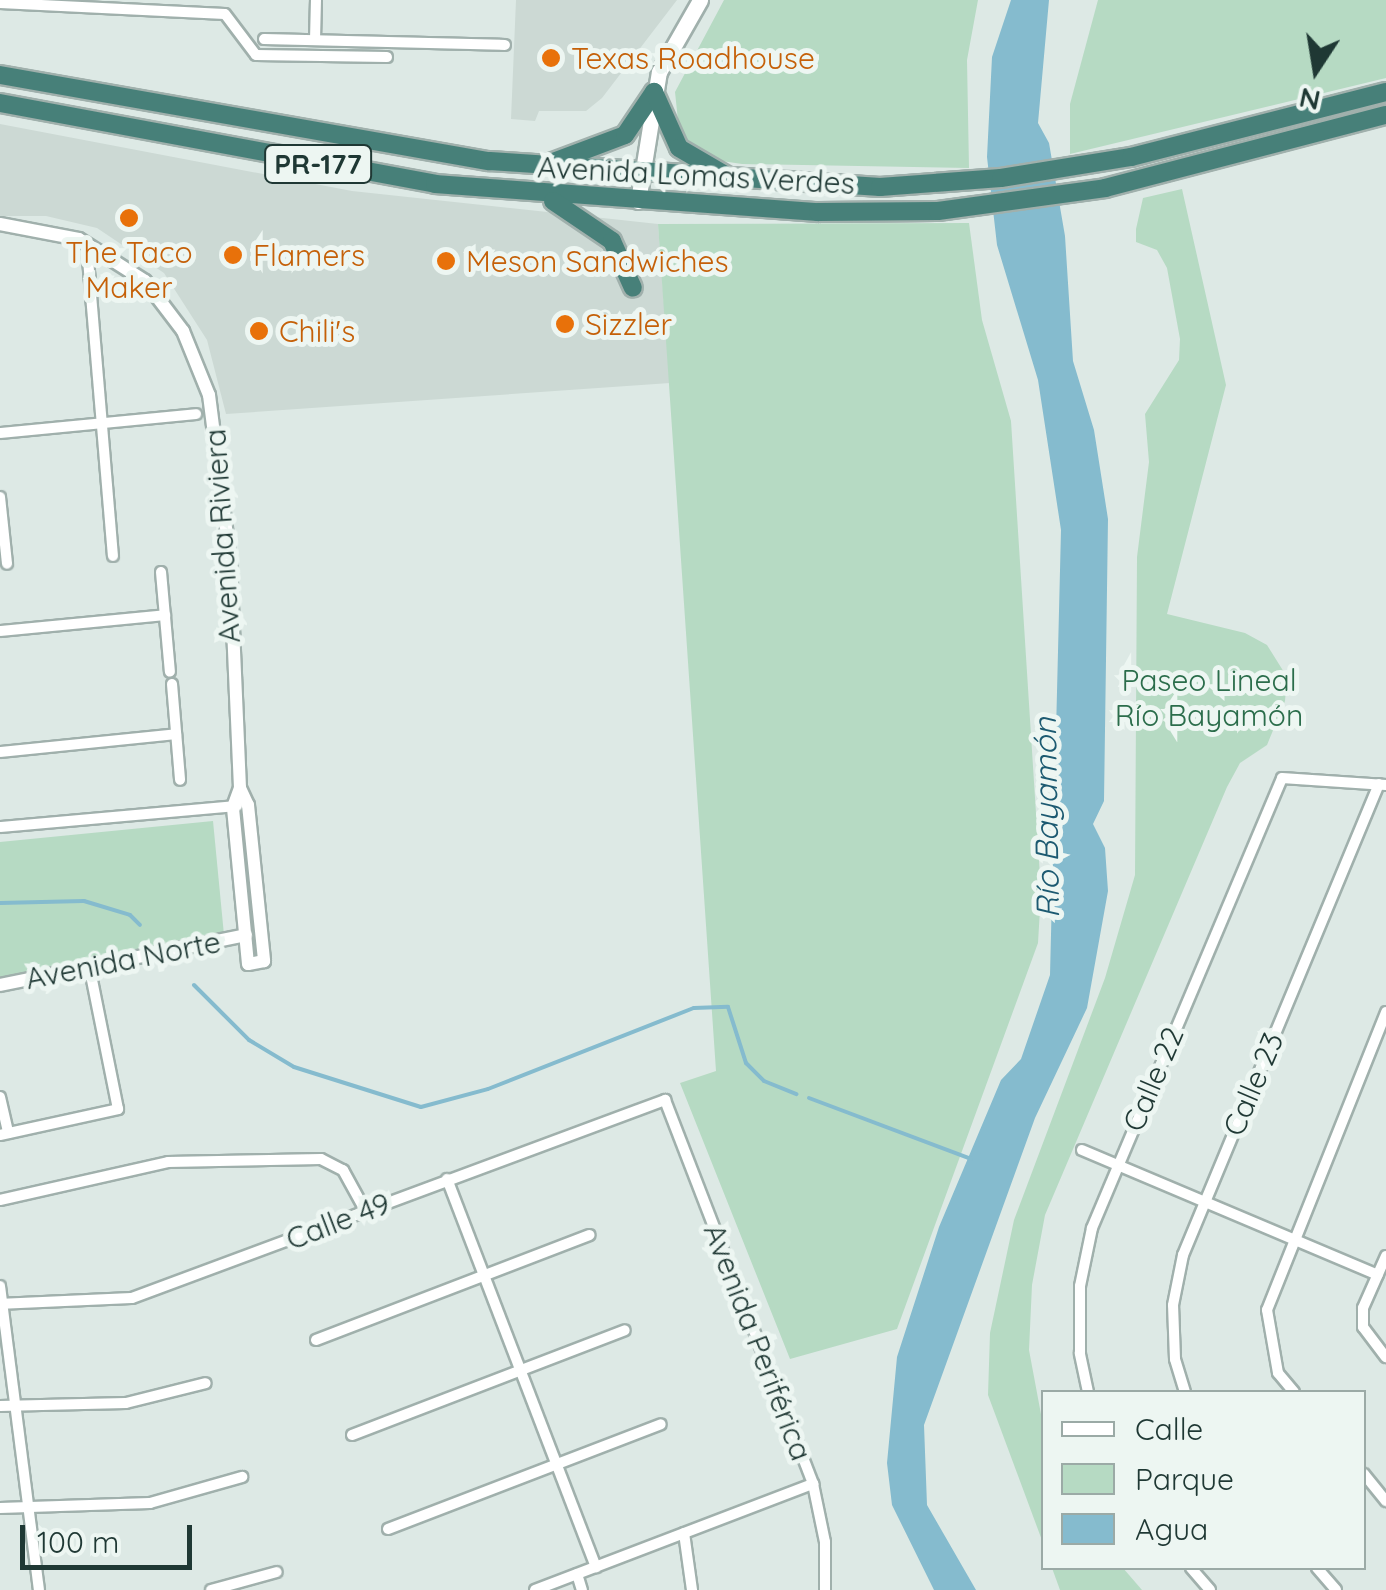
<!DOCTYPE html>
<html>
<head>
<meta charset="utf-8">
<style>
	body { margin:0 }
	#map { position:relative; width:1386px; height:1590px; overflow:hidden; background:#dde9e5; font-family:Quicksand,sans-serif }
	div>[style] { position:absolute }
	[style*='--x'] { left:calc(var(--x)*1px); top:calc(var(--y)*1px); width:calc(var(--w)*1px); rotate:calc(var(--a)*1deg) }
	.built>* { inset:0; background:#ccd9d4 }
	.green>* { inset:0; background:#b6dac3 }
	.water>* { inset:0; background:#85bbce }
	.stream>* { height:4px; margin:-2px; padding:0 2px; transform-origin:2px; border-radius:2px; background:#85bbce }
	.roads { filter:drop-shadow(2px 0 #a0b0ac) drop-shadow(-2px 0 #a0b0ac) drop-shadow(0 2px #a0b0ac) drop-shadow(0 -2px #a0b0ac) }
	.minor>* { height:10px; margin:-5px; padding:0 5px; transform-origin:5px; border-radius:5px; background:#fff }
	.tertiary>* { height:12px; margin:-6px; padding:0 6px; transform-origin:6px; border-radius:6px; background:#fff }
	.secondary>* { height:15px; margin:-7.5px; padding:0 7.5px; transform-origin:7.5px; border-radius:7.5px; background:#fff }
	.trunk>* { height:18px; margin:-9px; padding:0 9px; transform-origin:9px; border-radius:9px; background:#478079 }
	.dots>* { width:28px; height:28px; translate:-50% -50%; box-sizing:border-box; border:5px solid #edf6f2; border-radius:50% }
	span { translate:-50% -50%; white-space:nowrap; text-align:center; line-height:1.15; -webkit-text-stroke:10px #edf6f2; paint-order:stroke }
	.shield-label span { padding:2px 8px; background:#edf6f2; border:2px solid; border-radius:8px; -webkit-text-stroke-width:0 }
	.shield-label { font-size:28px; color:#1f3834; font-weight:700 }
	.food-label { font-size:30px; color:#c56008 }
	.left { translate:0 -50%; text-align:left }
	.street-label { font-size:30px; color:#1f3834 }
	.park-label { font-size:30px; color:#2b6d4b }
	.water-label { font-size:32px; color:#1c5a71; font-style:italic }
	.legend { position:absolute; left:1041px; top:1390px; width:325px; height:180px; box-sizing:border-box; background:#edf6f2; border:2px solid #9baaa6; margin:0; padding:12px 18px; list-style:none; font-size:30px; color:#1f3834 }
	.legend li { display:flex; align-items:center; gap:20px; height:50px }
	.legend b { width:50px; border:2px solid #9baaa6 }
	.north { position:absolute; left:1266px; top:20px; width:100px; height:100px; -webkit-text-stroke:8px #edf6f2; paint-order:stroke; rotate:192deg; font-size:28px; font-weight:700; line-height:40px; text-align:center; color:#1f3834 }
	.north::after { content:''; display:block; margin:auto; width:35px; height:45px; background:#1f3834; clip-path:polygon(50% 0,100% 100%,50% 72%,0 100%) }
	.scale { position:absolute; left:20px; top:1525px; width:172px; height:45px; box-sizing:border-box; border:5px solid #1f3834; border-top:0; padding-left:12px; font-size:30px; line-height:35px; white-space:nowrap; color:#1f3834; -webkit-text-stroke:8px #edf6f2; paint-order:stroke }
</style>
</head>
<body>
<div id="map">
	<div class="built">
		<i style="clip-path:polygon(516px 0,677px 0,602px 98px,586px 111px,539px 111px,535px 121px,511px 119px)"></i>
		<i style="clip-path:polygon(0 124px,352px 191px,658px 224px,670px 383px,226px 414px,207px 340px,164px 273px,97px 228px,46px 216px,0 216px)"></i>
	</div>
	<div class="green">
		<i style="clip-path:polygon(724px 0,978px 0,967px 60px,969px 168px,742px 164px,715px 160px,692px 147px,679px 130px,675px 92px)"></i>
		<i style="clip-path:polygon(1098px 0,1386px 0,1386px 78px,1070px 154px,1070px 104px)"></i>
		<i style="clip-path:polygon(1182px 189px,1226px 385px,1167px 614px,1245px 633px,1267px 645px,1287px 677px,1285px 701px,1267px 745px,1240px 763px,1227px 787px,1045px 1215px,1032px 1285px,1029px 1350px,1043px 1425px,1043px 1543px,988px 1395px,990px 1333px,1014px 1220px,1105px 978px,1135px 875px,1137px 557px,1149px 462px,1145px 414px,1179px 360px,1180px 339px,1167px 268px,1157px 250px,1136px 242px,1136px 229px,1143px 198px)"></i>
		<i style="clip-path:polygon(969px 223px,982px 320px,1011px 421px,1041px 892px,1038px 943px,897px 1329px,790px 1359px,680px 1083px,716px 1071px,658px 224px)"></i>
		<i style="clip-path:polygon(213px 821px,224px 935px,0 980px,0 842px)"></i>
		<i style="clip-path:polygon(1052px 1568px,1123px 1568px,1142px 1590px,1060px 1590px)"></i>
	</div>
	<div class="water">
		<i style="clip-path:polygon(1011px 0,1049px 0,1038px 123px,1049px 143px,1065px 236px,1073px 361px,1094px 430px,1108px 519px,1104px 801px,1093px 824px,1105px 848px,1108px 891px,1087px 1008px,1035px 1118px,924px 1425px,927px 1505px,976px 1590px,934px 1590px,892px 1505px,887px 1463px,897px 1357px,939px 1227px,1001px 1080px,1021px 1059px,1050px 975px,1061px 530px,1038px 380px,997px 245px,987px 157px,992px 57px)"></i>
	</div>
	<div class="stream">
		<i style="--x:0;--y:903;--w:84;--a:-1.4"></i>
		<i style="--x:84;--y:901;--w:48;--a:16.9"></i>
		<i style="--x:130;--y:915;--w:14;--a:45"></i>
		<i style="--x:194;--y:985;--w:78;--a:45"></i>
		<i style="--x:249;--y:1040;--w:52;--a:31"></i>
		<i style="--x:294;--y:1067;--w:133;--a:17.5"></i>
		<i style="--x:421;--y:1107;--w:69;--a:-15"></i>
		<i style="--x:488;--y:1089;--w:221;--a:-21.5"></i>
		<i style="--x:694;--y:1008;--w:34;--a:-2"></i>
		<i style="--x:728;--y:1007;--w:59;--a:72.2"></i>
		<i style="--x:746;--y:1063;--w:25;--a:45"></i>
		<i style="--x:764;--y:1081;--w:35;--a:22"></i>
		<i style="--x:809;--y:1098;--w:173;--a:20.6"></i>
	</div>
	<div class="roads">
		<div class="minor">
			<i style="--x:0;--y:3;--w:225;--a:2.8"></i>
			<i style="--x:225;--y:14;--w:51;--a:52.9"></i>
			<i style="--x:256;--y:55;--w:131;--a:0.9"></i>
			<i style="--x:264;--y:39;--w:241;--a:1.4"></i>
			<i style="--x:315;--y:40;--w:40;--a:-88.6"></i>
			<i style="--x:88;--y:259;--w:298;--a:85.2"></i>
			<i style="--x:0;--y:433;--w:197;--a:-5.5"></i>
			<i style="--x:0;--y:497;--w:67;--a:84"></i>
			<i style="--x:161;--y:572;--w:100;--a:84.9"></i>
			<i style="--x:0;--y:631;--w:166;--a:-5.5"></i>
			<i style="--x:172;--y:684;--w:96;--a:85.2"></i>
			<i style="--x:0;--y:752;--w:177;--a:-5.8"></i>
			<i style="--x:0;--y:827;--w:238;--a:-5.1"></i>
			<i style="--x:0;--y:1097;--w:37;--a:77"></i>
			<i style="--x:0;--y:1135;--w:121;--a:-12.4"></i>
			<i style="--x:118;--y:1109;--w:132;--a:-101.4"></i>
			<i style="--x:1082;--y:1150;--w:321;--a:22.9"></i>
			<i style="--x:447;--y:1179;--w:416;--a:69"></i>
			<i style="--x:0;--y:1200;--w:172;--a:-12.7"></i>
			<i style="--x:168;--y:1162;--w:153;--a:-1.1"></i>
			<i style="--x:321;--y:1159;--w:25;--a:27"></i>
			<i style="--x:343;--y:1170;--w:46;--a:61.2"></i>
			<i style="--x:1386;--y:1256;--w:57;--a:113.9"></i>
			<i style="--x:1363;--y:1308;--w:19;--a:90"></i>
			<i style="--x:1363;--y:1327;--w:38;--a:53"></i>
			<i style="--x:0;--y:1286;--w:306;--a:82.7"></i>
			<i style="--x:0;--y:1304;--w:132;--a:-2.6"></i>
			<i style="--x:132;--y:1298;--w:569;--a:-20.38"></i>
			<i style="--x:665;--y:1100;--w:412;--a:68.9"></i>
			<i style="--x:813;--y:1484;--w:59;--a:78.3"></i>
			<i style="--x:825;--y:1542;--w:48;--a:90"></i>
			<i style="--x:316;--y:1340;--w:293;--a:-21"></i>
			<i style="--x:1088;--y:1392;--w:40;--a:-102"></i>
			<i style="--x:1080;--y:1353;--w:67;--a:-90"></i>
			<i style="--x:1080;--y:1286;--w:59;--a:-78.3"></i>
			<i style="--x:1092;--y:1228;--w:488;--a:-67.1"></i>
			<i style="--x:1282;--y:778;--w:104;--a:3.9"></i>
			<i style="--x:1185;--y:1392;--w:34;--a:-107"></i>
			<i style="--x:1175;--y:1359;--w:54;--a:-92.1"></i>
			<i style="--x:1173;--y:1305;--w:51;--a:-78.7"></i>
			<i style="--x:1183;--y:1255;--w:510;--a:-67.41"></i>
			<i style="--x:1294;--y:1392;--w:25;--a:-130"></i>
			<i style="--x:1278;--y:1373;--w:64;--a:-99.9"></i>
			<i style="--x:1267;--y:1310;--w:321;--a:-68.2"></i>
			<i style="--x:0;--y:1406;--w:126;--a:-1.4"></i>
			<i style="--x:126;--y:1403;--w:82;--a:-14"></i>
			<i style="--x:352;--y:1435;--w:292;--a:-21"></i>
			<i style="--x:1364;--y:1474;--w:35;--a:51"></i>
			<i style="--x:0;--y:1508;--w:150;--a:-1.9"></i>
			<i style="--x:150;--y:1503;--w:96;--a:-15.8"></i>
			<i style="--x:388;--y:1529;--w:292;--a:-21"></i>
			<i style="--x:684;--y:1533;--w:58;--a:82"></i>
			<i style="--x:1191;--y:1568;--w:29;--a:49"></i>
			<i style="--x:1317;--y:1568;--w:29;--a:49"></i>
			<i style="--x:577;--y:1574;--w:17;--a:73"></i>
			<i style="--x:211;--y:1590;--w:68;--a:-15.3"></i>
			<i style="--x:535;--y:1590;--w:298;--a:-20.9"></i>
		</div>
		<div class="tertiary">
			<i style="--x:0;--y:224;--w:80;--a:10.8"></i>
			<i style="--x:79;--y:239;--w:78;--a:32.5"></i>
			<i style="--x:145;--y:281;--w:63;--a:52.8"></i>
			<i style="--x:183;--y:331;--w:69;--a:67.9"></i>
			<i style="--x:209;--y:395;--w:165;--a:82.7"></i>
			<i style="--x:230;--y:559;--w:229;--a:87.5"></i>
			<i style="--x:240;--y:788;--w:19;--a:65"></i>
			<i style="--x:248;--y:805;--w:157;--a:84.1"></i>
			<i style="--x:264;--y:961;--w:16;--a:169"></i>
			<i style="--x:248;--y:964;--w:158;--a:-95.5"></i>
			<i style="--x:233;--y:807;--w:20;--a:-70"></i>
			<i style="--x:0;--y:985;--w:251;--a:-11.5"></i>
		</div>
		<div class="secondary">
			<i style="--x:638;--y:201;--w:131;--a:-80.8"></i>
			<i style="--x:659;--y:72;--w:83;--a:-60.3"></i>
		</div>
		<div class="trunk">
			<i style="--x:0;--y:75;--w:497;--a:10"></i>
			<i style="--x:490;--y:161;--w:391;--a:3.8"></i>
			<i style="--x:880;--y:187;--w:121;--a:-4.3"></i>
			<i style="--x:1001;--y:178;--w:132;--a:-9.2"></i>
			<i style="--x:1131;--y:157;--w:263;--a:-14.3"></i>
			<i style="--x:0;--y:103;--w:442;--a:10.5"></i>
			<i style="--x:435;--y:184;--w:384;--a:4.2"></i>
			<i style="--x:818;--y:212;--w:120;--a:-0.5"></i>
			<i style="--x:938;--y:211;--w:169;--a:-7.8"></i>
			<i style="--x:1105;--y:188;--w:290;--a:-14.6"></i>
			<i style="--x:548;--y:164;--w:82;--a:-20.6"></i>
			<i style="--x:625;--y:135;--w:52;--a:-56"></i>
			<i style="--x:654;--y:92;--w:61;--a:65.9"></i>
			<i style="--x:679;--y:148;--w:56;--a:30.3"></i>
			<i style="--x:553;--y:201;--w:71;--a:34.1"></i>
			<i style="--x:612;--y:241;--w:51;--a:65.9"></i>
		</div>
	</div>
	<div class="dots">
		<i style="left:551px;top:58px;background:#e8710a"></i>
		<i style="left:129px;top:218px;background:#e8710a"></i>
		<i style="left:233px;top:255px;background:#e8710a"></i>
		<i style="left:446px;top:261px;background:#e8710a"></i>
		<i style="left:565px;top:324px;background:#e8710a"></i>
		<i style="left:259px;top:331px;background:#e8710a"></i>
	</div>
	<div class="shield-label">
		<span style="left:318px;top:164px">PR-177</span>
	</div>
	<div class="food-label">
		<span class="left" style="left:571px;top:58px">Texas Roadhouse</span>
		<span style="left:129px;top:269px">The Taco<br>Maker</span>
		<span class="left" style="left:253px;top:255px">Flamers</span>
		<span class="left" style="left:466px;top:261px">Meson Sandwiches</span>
		<span class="left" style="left:585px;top:324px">Sizzler</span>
		<span class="left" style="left:279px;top:331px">Chili's</span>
	</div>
	<div class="street-label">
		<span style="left:696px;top:175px;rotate:3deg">Avenida Lomas Verdes</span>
		<span style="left:222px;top:536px;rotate:-94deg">Avenida Riviera</span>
		<span style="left:123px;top:960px;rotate:-11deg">Avenida Norte</span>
		<span style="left:1153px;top:1079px;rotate:-67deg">Calle 22</span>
		<span style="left:1253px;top:1084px;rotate:-67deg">Calle 23</span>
		<span style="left:338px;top:1221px;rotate:-21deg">Calle 49</span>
		<span style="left:758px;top:1342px;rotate:69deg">Avenida Periférica</span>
	</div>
	<div class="park-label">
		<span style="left:1209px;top:697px">Paseo Lineal<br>Río Bayamón</span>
	</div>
	<div class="water-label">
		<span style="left:1046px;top:818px;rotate:-91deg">Río Bayamón</span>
	</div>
	<ul class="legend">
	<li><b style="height:12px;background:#fff"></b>Calle</li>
	<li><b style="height:28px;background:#b6dac3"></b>Parque</li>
	<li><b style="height:28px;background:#85bbce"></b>Agua</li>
	</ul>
	<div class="north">N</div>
	<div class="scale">100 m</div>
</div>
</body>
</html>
